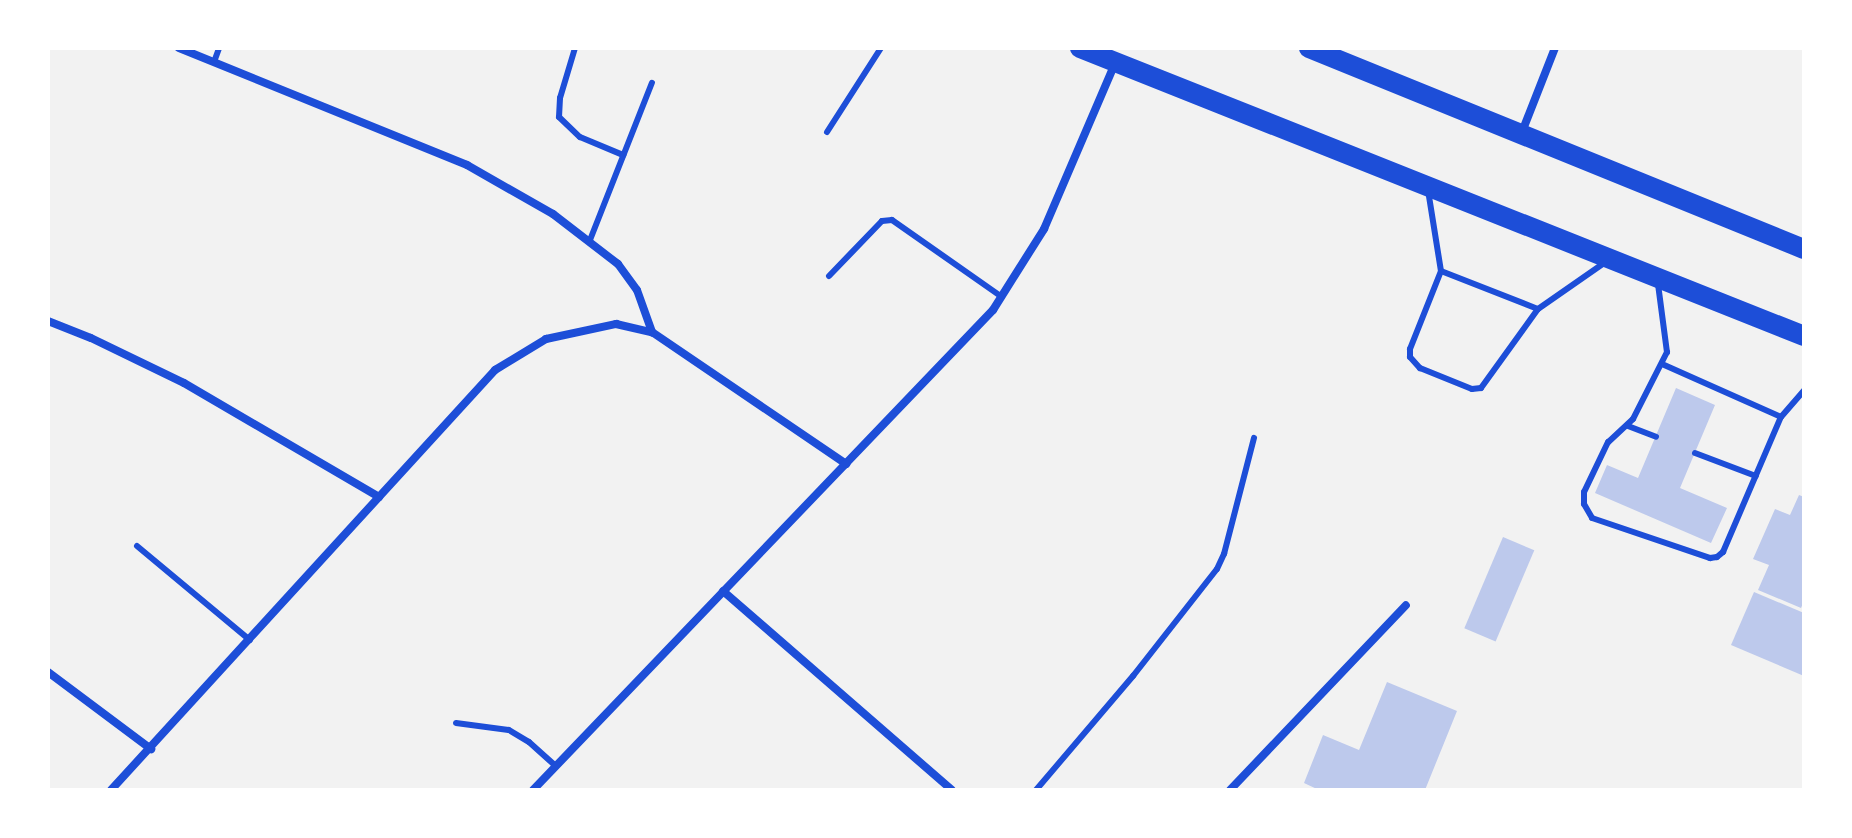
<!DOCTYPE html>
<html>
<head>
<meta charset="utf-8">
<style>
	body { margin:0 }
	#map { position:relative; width:1852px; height:838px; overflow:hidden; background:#f2f2f2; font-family:"Varela Round",sans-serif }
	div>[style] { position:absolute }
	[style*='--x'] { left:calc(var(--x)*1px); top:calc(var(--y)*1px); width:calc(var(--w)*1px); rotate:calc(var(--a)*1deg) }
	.building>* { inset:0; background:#bdc9ec; transform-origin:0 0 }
	.service>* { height:6px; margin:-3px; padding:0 3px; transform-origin:3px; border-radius:3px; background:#1d4ed8 }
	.minor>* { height:8px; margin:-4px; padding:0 4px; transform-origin:4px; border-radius:4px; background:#1d4ed8 }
	.primary>* { height:20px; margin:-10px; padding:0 10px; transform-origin:10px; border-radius:10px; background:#1d4ed8 }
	span { translate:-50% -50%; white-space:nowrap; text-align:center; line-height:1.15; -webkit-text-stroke:7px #fff; paint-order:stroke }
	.frame { position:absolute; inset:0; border:50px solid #fff; pointer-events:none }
</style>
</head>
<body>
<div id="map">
	<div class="building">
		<i style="clip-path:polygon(1676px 388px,1715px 405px,1680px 488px,1727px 508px,1711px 543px,1595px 493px,1607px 465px,1638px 478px)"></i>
		<i style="clip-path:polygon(1799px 495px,1804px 497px,1804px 601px,1801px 608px,1758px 590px,1769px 565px,1753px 559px,1775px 509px,1790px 515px)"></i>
		<i style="left:1503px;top:537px;width:34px;height:99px;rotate:23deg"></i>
		<i style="clip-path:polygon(1754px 592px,1804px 613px,1804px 676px,1731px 645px)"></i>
		<i style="clip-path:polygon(1387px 682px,1457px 711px,1425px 790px,1319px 790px,1304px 783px,1323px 735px,1359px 750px)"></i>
	</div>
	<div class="service">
		<i style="--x:575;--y:48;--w:52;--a:106.7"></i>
		<i style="--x:560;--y:98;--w:19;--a:93"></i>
		<i style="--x:559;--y:117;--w:29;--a:44"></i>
		<i style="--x:580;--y:137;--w:47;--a:22.7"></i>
		<i style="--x:214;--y:62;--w:15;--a:-70"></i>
		<i style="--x:827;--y:132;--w:100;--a:-57.3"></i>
		<i style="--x:1428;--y:190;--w:82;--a:80.9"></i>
		<i style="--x:1441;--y:271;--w:84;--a:111.7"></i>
		<i style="--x:1410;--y:349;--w:8;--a:90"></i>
		<i style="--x:1410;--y:357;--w:15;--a:48"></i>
		<i style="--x:1420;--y:368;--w:56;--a:22"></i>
		<i style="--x:1472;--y:389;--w:9;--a:-6"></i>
		<i style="--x:1481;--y:388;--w:97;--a:-54.2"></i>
		<i style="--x:1538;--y:309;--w:84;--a:-34.8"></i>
		<i style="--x:590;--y:240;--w:169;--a:-68.5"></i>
		<i style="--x:1441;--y:271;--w:104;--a:21.4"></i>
		<i style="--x:829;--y:276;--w:76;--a:-46.1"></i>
		<i style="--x:882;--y:221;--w:10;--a:-6"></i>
		<i style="--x:892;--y:220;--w:134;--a:35"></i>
		<i style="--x:1658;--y:284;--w:69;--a:82.5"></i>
		<i style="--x:1667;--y:352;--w:75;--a:116.9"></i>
		<i style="--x:1633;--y:419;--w:34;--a:137"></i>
		<i style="--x:1608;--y:442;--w:55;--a:115.6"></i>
		<i style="--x:1584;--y:492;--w:12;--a:90"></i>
		<i style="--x:1584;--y:504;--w:16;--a:60"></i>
		<i style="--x:1592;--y:518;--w:125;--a:18.7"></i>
		<i style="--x:1710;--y:558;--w:7;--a:-8"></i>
		<i style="--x:1717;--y:557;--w:8;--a:-40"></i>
		<i style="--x:1723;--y:552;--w:147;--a:-66.8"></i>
		<i style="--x:1781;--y:417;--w:35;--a:-49"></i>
		<i style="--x:1662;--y:364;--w:130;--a:24"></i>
		<i style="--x:1628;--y:426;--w:30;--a:21"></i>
		<i style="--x:1695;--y:453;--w:65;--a:20.7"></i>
		<i style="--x:137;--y:546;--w:147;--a:39.8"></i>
		<i style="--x:456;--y:723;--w:53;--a:7.5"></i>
		<i style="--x:509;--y:730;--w:23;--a:31"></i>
		<i style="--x:529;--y:742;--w:36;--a:42"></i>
		<i style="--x:1036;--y:790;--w:150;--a:-49.6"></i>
		<i style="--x:1133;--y:676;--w:136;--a:-51.9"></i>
		<i style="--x:1217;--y:569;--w:17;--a:-65"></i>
		<i style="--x:1224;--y:554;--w:120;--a:-75.5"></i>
	</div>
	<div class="minor">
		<i style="--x:179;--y:48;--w:311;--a:22.1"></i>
		<i style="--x:467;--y:165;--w:99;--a:29.7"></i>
		<i style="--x:553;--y:214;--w:82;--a:37.6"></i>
		<i style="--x:618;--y:264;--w:32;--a:54"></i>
		<i style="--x:637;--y:290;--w:45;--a:70.3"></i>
		<i style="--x:1522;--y:132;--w:90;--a:-68.6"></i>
		<i style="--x:48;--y:321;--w:46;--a:21.6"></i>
		<i style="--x:91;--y:338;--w:103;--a:25.8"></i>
		<i style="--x:184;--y:383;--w:226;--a:30.3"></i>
		<i style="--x:723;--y:591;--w:303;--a:41"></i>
		<i style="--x:48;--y:672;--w:129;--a:36.8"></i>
		<i style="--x:111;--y:790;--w:569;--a:-47.56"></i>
		<i style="--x:495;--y:370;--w:60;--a:-31.3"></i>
		<i style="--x:546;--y:339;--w:72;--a:-12.1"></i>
		<i style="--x:616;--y:324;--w:37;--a:13"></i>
		<i style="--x:652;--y:332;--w:235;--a:34.2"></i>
		<i style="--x:533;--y:790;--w:665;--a:-46.22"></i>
		<i style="--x:993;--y:310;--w:96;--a:-57.8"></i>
		<i style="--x:1044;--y:229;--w:181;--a:-66.8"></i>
		<i style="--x:1230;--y:790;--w:255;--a:-46.4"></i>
	</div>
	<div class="primary">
		<i style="--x:1080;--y:48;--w:779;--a:21.69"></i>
		<i style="--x:1309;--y:48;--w:534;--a:22.1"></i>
	</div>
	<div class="frame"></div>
</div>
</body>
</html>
